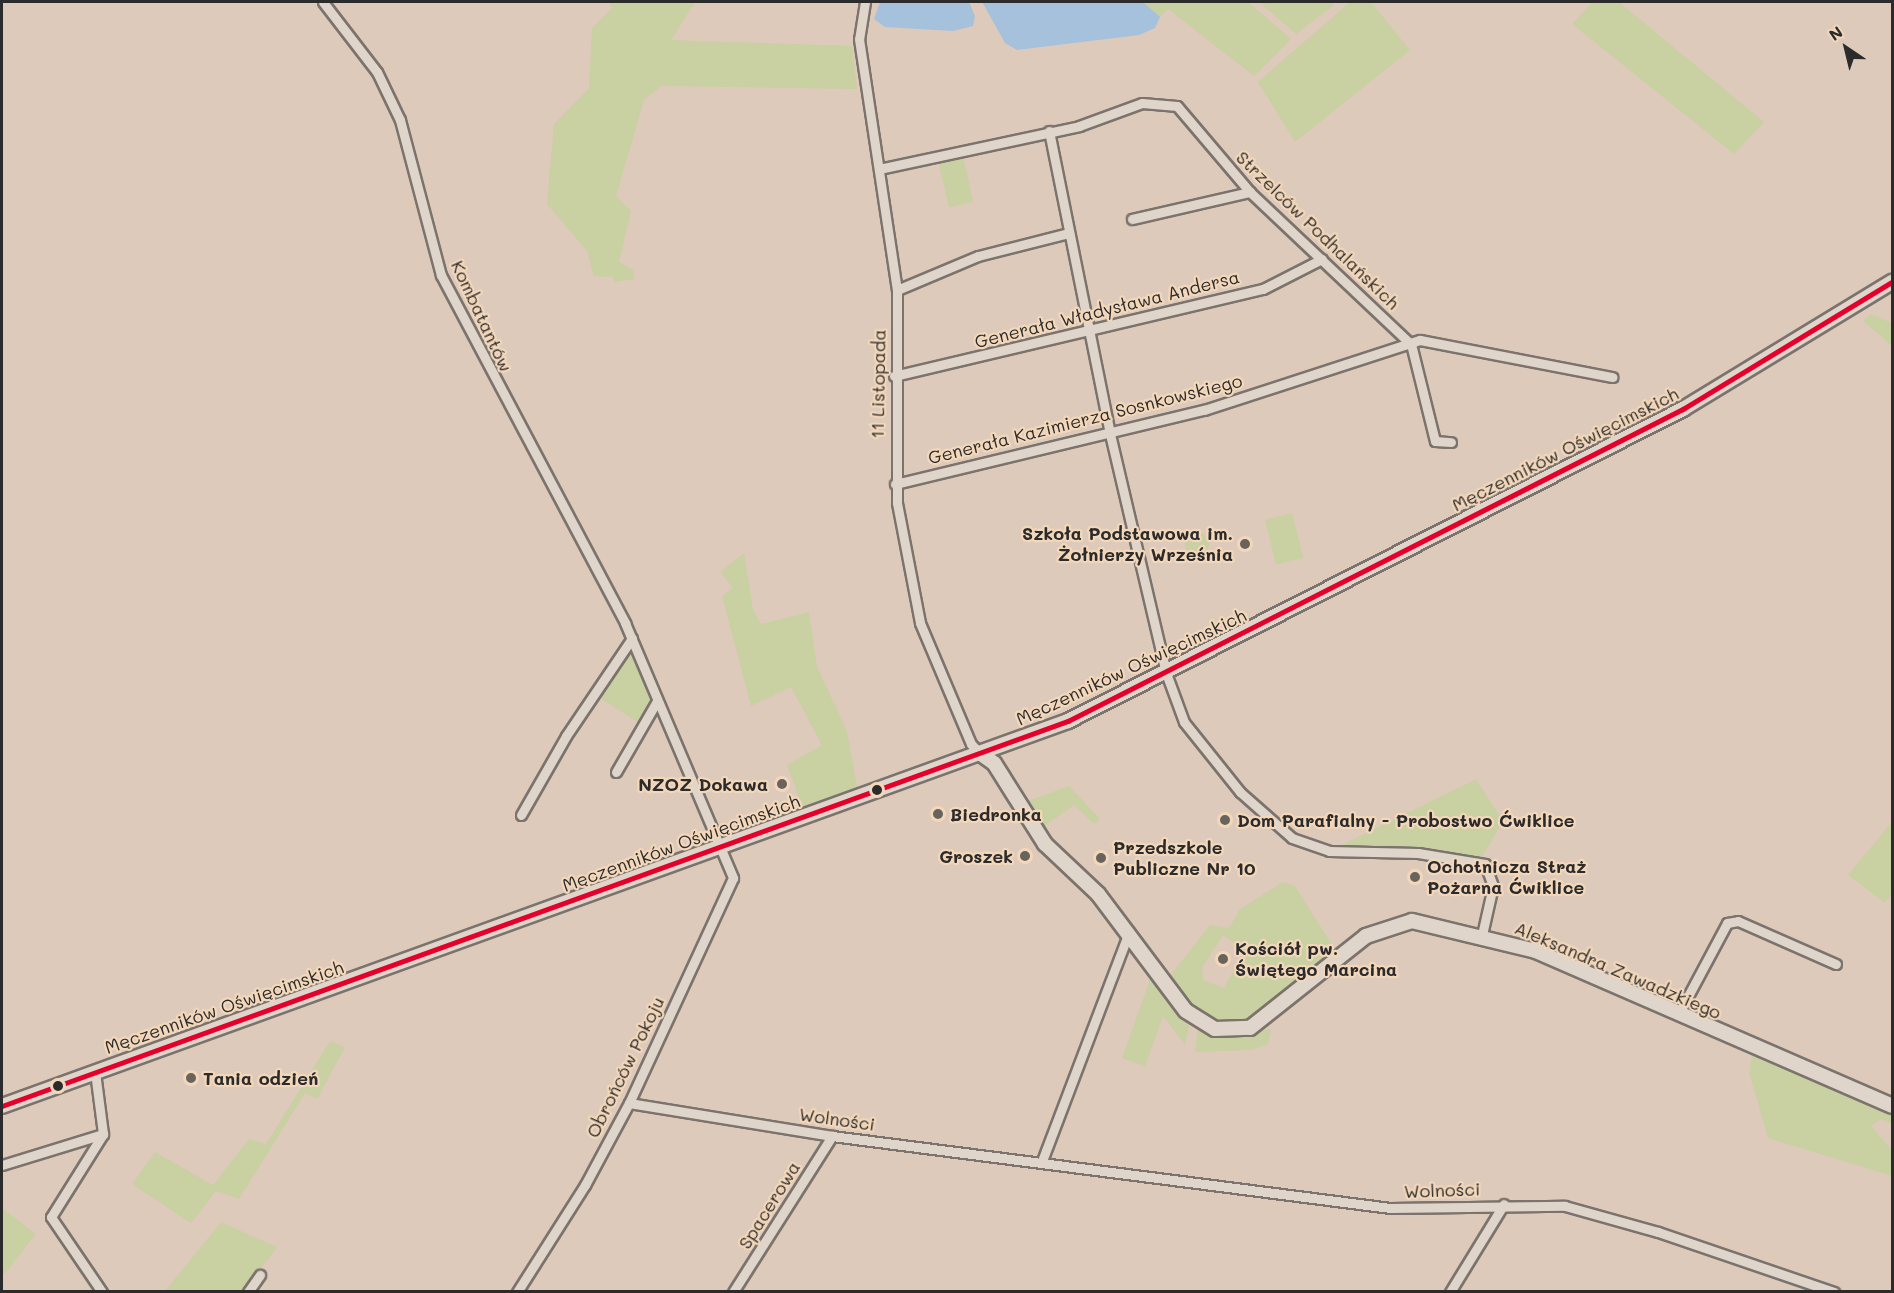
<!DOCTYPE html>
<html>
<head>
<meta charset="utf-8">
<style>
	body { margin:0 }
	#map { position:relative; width:1894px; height:1293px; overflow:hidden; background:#ddcabb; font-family:Mali,sans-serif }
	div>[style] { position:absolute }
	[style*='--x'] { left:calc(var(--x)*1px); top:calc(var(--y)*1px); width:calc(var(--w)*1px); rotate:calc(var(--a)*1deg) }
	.green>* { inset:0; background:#c9d0a2; transform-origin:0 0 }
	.round { border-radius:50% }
	.water>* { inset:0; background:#a6c1db }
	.roads { filter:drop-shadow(2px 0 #7b736c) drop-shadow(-2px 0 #7b736c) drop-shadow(0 2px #7b736c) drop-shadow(0 -2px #7b736c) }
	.street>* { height:9px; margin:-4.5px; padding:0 4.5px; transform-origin:4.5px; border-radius:4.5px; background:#e0d5ca }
	.secondary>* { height:14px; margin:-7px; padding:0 7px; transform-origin:7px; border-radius:7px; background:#e0d5ca }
	.bus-1>* { height:4.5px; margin:-2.25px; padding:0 2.25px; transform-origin:2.25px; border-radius:2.25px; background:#e4002b }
	.dots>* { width:16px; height:16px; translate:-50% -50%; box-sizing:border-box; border:3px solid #f3d7ba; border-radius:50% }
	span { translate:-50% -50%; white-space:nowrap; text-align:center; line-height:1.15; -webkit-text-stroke:4.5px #f3d7ba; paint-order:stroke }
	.street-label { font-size:18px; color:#2b2b2b }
	.poi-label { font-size:18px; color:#2b2b2b; font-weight:700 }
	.right { translate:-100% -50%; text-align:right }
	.left { translate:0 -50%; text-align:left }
	.frame { position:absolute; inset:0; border:3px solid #2b2b2b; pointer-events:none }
	.north { position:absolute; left:1816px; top:18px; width:60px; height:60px; -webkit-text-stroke:4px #f3d7ba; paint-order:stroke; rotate:325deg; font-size:16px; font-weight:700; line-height:24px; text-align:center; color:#2b2b2b }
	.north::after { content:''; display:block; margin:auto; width:21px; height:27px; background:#2b2b2b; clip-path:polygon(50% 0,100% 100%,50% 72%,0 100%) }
</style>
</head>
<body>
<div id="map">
	<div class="green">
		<i style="clip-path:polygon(609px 2px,695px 2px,671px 40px,852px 46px,857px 89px,661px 86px,644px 100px,616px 196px,631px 211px,619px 262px,633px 270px,634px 279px,614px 282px,613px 277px,594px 276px,587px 251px,547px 204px,554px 124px,589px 88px,592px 28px,612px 8px)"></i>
		<i style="clip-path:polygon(1143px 2px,1248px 2px,1291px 39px,1254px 76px,1168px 9px,1160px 17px)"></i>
		<i style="clip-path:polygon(1259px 2px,1330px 2px,1334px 5px,1296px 34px)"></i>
		<i style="clip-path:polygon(1350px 2px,1371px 2px,1410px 50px,1295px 142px,1258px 82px)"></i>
		<i style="clip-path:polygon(1593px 2px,1619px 2px,1764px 122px,1734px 154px,1572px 24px)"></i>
		<i style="left:963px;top:157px;width:46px;height:25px;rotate:77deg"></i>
		<i style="clip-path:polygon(1871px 314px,1892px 323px,1892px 346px,1863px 321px)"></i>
		<i style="left:1292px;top:513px;width:46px;height:28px;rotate:76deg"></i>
		<i class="round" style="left:1185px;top:532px;width:24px;height:24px"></i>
		<i style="clip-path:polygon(744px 553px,753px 610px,761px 624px,809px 612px,817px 667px,847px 731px,857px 787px,803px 808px,787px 765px,822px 745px,791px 687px,751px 706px,722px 596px,733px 588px,720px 572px)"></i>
		<i style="clip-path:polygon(631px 646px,654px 701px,639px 723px,597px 696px)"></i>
		<i style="clip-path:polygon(1476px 779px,1503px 821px,1481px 859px,1419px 848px,1340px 846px)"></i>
		<i style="clip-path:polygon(1069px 786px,1100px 819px,1094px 824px,1074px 805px,1043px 827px,1028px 801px)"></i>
		<i style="clip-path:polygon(1892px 822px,1892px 893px,1885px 903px,1848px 875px)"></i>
		<i style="clip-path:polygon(evenodd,1283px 882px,1295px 886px,1336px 951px,1244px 1023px,1216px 1023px,1195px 1010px,1170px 976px,1210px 925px,1229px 928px,1240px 909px,1283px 882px,1223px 935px,1245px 950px,1224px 988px,1203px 980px,1202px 968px,1223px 935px)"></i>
		<i style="clip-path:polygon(1152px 974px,1190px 1022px,1185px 1045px,1163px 1016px,1145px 1066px,1122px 1058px)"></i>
		<i style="clip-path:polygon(1198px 1026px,1233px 1036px,1271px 1029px,1268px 1044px,1251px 1050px,1195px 1052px)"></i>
		<i style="clip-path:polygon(330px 1041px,345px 1047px,317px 1099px,305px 1093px,239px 1199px,216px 1191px,191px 1223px,132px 1184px,155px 1152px,213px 1185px,249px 1139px,266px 1144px)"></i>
		<i style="clip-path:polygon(1752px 1056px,1892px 1110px,1892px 1124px,1881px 1119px,1871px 1126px,1892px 1150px,1892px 1176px,1768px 1138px,1749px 1073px)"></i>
		<i style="clip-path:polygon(2px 1208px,36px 1234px,2px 1277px)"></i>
		<i style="clip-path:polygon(221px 1222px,277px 1247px,244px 1291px,164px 1292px)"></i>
	</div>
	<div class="water">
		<i style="clip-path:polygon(880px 2px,969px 2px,975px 16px,973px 26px,953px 31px,885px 27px,874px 19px)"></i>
		<i style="clip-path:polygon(982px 2px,1143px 2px,1160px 17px,1155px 28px,1139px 35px,1017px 50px,1005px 43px)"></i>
	</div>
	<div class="roads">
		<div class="street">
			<i style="--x:323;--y:2;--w:88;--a:52.4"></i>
			<i style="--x:377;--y:72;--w:53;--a:64.4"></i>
			<i style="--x:400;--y:120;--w:160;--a:75.2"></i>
			<i style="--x:441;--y:275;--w:394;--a:62.1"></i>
			<i style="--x:625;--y:623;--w:277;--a:67"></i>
			<i style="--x:733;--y:878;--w:248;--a:114.8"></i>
			<i style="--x:629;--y:1103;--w:93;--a:118.2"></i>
			<i style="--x:585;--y:1185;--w:127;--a:122.4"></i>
			<i style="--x:865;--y:2;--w:37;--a:99"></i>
			<i style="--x:859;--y:39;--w:254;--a:81.4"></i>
			<i style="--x:897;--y:290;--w:213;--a:90"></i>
			<i style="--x:897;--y:503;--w:122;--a:79.1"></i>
			<i style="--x:920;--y:623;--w:131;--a:67.1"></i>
			<i style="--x:971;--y:744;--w:14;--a:45"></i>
			<i style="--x:1049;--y:131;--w:309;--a:78.6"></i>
			<i style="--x:1110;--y:434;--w:245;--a:76.8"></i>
			<i style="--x:1166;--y:673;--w:52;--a:69.8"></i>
			<i style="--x:1184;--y:722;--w:90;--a:51.3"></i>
			<i style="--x:1240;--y:792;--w:69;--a:41.5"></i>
			<i style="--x:1292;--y:838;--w:39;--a:19"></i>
			<i style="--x:1329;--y:851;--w:89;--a:1.3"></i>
			<i style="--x:1418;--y:853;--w:68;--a:9.3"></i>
			<i style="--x:1485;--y:864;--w:23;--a:70"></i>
			<i style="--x:1493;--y:886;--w:50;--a:102.7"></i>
			<i style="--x:879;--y:169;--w:205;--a:-12.1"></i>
			<i style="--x:1079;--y:126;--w:67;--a:-20.1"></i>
			<i style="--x:1142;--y:103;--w:35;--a:5"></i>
			<i style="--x:1177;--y:106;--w:113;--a:49.7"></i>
			<i style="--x:1250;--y:192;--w:221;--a:43.4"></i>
			<i style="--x:1411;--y:344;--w:100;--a:76.1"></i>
			<i style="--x:1435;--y:441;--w:16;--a:4"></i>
			<i style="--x:1132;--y:219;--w:121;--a:-12.9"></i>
			<i style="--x:897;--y:290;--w:88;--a:-22.8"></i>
			<i style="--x:978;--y:256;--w:93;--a:-14.3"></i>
			<i style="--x:894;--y:376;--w:379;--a:-13.3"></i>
			<i style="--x:1263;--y:289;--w:66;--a:-27"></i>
			<i style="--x:895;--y:484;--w:318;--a:-13.5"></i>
			<i style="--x:1204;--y:410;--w:227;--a:-18"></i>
			<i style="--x:1420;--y:340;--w:196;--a:10.9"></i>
			<i style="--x:616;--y:772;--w:82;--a:-60"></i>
			<i style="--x:521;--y:815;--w:91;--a:-60.3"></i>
			<i style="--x:566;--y:736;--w:118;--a:-56"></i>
			<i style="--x:1679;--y:1013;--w:102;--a:-61.9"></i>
			<i style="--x:1727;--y:923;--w:11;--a:-10"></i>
			<i style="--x:1738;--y:921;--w:107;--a:23.7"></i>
			<i style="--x:95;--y:1072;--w:63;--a:82.6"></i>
			<i style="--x:103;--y:1134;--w:98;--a:122.1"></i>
			<i style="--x:51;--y:1217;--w:91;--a:55.8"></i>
			<i style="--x:629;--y:1103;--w:206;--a:9.2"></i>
			<i style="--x:832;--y:1136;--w:563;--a:7.35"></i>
			<i style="--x:1390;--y:1208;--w:175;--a:-0.7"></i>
			<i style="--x:1565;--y:1206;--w:97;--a:15.6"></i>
			<i style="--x:1658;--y:1232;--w:186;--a:18.8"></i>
			<i style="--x:1042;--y:1161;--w:245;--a:-69.2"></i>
			<i style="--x:2;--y:1165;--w:106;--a:-17.1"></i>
			<i style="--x:248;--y:1292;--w:21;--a:-55"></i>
			<i style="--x:733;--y:1292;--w:185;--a:-57.6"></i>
			<i style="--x:1450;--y:1292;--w:103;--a:-58.5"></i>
		</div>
		<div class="secondary">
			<i style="--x:981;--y:754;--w:16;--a:35"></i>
			<i style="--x:994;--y:763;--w:96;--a:57.8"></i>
			<i style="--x:1045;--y:844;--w:73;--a:43.3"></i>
			<i style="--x:1098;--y:894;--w:146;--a:53.1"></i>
			<i style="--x:1186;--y:1011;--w:34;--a:32"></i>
			<i style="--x:1215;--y:1029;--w:35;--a:-2"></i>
			<i style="--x:1250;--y:1028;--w:148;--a:-38.4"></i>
			<i style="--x:1366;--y:936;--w:48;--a:-18.1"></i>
			<i style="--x:1412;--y:921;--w:128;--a:13.6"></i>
			<i style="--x:1536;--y:951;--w:388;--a:23.5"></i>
			<i style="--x:2;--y:1106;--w:1133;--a:-19.86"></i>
			<i style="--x:1068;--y:721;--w:690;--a:-26.9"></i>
			<i style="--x:1683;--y:409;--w:245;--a:-31.3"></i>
		</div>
	</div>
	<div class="bus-1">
		<i style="--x:2;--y:1106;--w:1133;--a:-19.86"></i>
		<i style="--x:1068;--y:721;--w:690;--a:-26.9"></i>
		<i style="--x:1683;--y:409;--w:245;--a:-31.3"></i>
	</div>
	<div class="dots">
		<i style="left:1245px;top:544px;background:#69635d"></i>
		<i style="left:782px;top:784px;background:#69635d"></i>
		<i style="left:877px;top:790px;background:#2b2b2b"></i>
		<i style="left:938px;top:814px;background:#69635d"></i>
		<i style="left:1225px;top:820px;background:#69635d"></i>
		<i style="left:1025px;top:856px;background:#69635d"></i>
		<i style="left:1101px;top:858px;background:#69635d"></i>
		<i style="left:1415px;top:877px;background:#69635d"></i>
		<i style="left:1223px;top:959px;background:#69635d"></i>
		<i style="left:191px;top:1078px;background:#69635d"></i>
		<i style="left:58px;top:1086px;background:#2b2b2b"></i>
	</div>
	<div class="street-label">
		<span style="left:1318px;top:230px;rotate:44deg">Strzelców Podhalańskich</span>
		<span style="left:1107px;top:309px;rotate:-14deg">Generała Władysława Andersa</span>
		<span style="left:482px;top:316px;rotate:65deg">Kombatantów</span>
		<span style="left:878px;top:384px;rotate:-89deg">11 Listopada</span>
		<span style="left:1085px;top:419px;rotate:-14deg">Generała Kazimierza Sosnkowskiego</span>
		<span style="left:1565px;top:449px;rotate:-27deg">Męczenników Oświęcimskich</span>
		<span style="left:1131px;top:667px;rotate:-25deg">Męczenników Oświęcimskich</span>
		<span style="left:681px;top:843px;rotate:-20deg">Męczenników Oświęcimskich</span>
		<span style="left:1618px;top:970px;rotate:23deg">Aleksandra Zawadzkiego</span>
		<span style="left:224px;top:1007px;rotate:-19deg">Męczenników Oświęcimskich</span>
		<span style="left:625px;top:1067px;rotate:-64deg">Obrońców Pokoju</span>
		<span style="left:837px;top:1119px;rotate:8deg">Wolności</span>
		<span style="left:1442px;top:1190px;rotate:-2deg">Wolności</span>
		<span style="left:769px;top:1205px;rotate:-58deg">Spacerowa</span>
	</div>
	<div class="poi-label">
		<span class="right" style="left:1233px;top:544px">Szkoła Podstawowa im.<br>Żołnierzy Września</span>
		<span class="right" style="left:768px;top:784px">NZOZ Dokawa</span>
		<span class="left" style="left:950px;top:814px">Biedronka</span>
		<span class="left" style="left:1237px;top:820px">Dom Parafialny - Probostwo Ćwiklice</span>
		<span class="left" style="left:1113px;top:858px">Przedszkole<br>Publiczne Nr 10</span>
		<span class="right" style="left:1013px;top:856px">Groszek</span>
		<span class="left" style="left:1427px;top:877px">Ochotnicza Straż<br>Pożarna Ćwiklice</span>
		<span class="left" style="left:1235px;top:959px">Kościół pw.<br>Świętego Marcina</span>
		<span class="left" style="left:203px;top:1078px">Tania odzień</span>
	</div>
	<div class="frame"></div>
	<div class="north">N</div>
</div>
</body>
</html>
